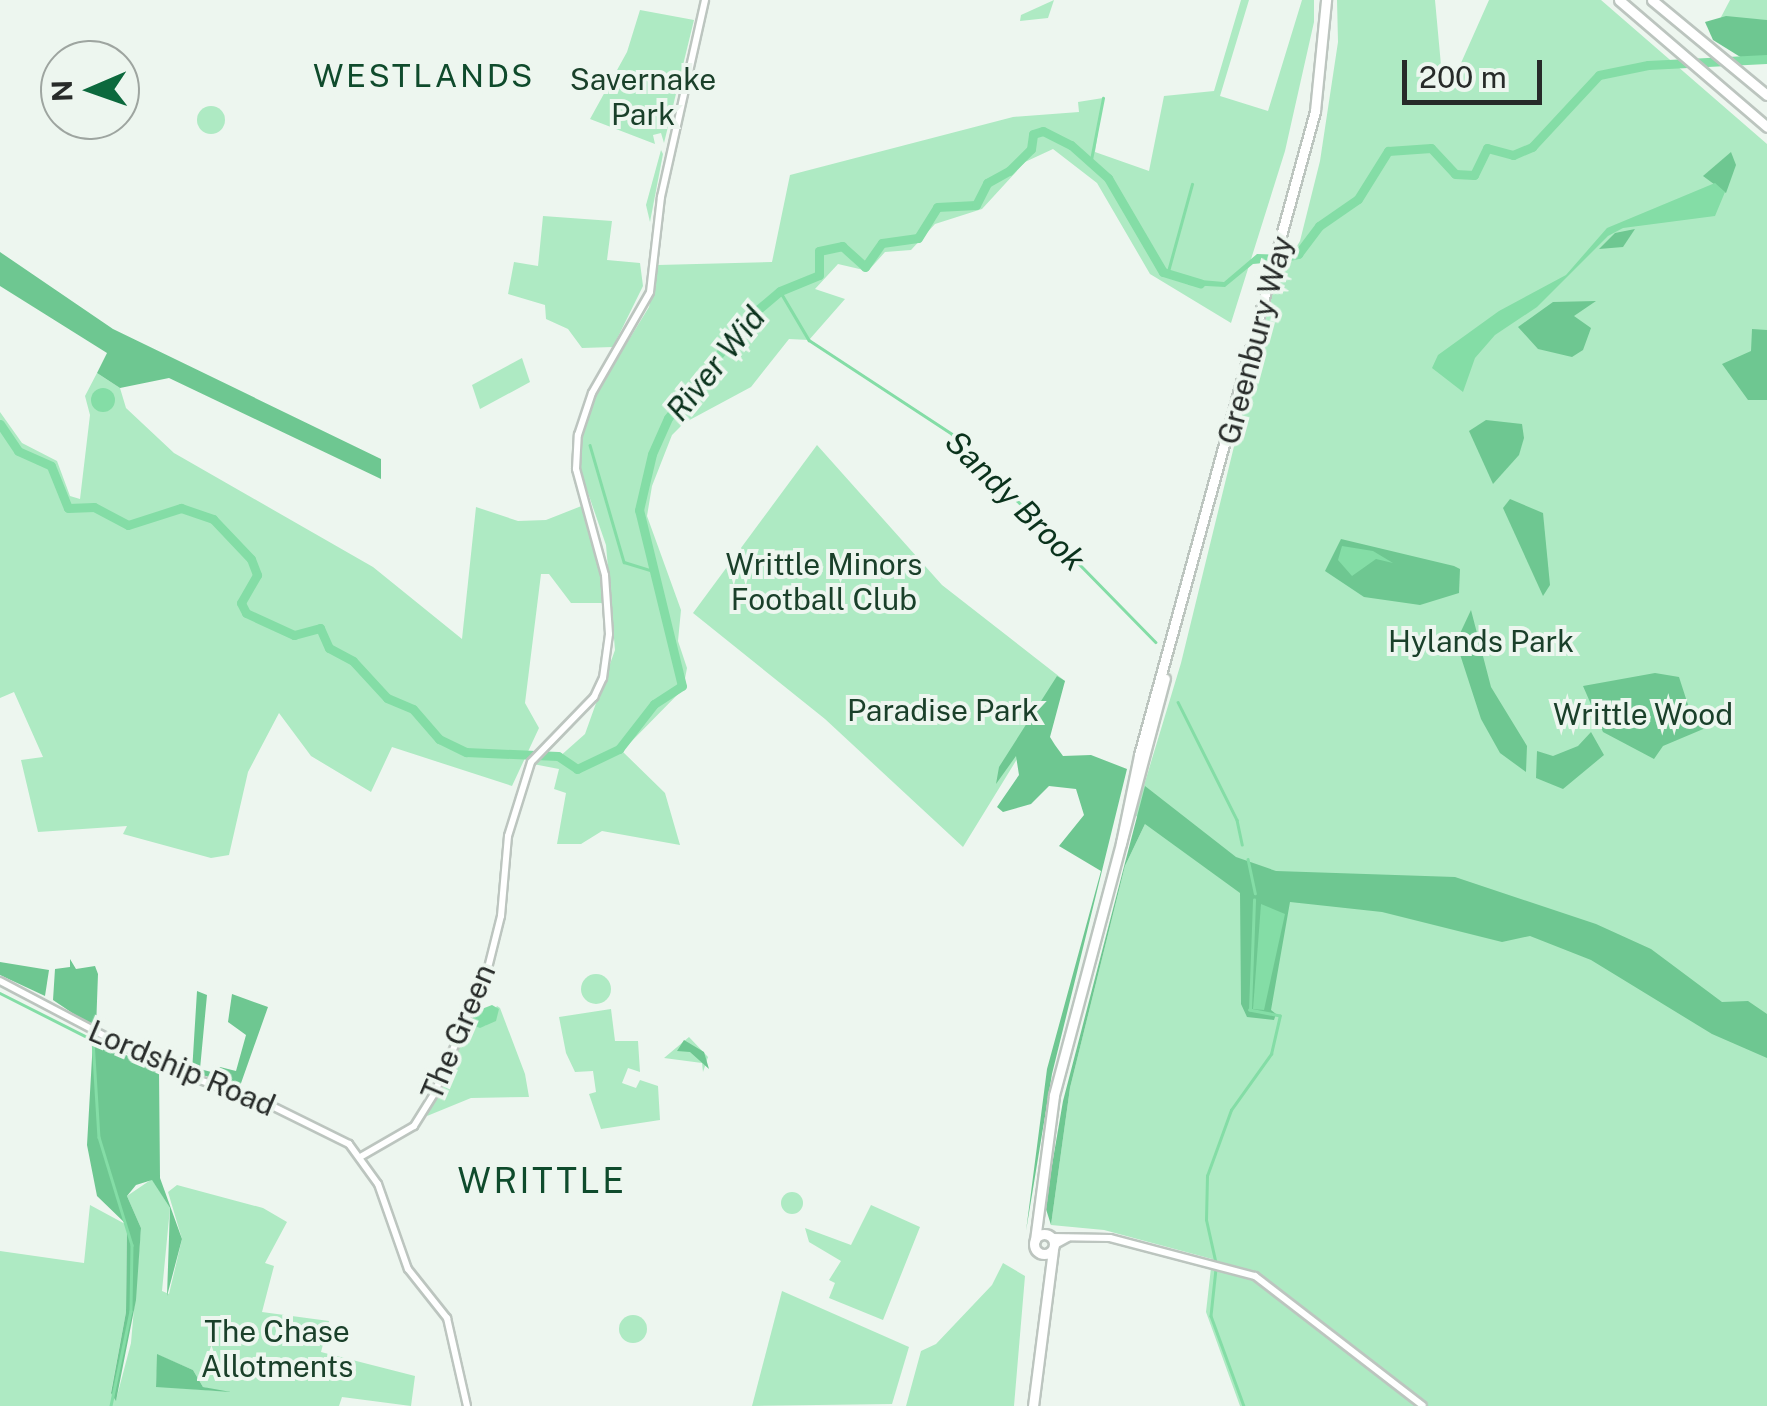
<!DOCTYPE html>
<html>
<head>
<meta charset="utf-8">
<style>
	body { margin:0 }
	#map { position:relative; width:1767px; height:1406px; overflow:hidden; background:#edf6ef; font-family:"Public Sans",sans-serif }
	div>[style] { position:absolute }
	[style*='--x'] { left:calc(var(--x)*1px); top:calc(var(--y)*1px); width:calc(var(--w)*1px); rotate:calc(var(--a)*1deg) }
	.green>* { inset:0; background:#aeeac3 }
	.round { border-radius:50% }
	.forest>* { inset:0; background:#6ec791 }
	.water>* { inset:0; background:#84dda6 }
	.stream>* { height:2.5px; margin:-1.25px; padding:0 1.25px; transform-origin:1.25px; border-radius:1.25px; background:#84dda6 }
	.river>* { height:9px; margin:-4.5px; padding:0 4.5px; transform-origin:4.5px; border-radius:4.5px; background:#84dda6 }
	.roads { filter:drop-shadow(2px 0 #bcc5bf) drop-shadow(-2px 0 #bcc5bf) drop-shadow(0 2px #bcc5bf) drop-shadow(0 -2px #bcc5bf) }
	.secondary>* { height:6px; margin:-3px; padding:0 3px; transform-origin:3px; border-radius:3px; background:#fff }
	.highway>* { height:9px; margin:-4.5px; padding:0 4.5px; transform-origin:4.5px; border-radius:4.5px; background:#fff }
	.highway>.ring { margin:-4.5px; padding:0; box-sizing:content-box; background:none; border:9px solid #fff; border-radius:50% }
	span { translate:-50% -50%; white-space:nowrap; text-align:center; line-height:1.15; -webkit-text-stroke:8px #edf6ef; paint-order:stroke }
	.park-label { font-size:30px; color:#1a402a }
	.street-label { font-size:30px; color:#272b29 }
	.neighbourhood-label { font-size:32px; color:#0f4b2c; letter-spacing:2.5px }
	.water-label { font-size:32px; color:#0a321c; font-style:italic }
	.quarter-label { font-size:35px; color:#0f4b2c; letter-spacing:2.5px }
	.north { position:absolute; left:40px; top:40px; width:100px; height:100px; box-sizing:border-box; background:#edf6ef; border:2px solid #9ea5a0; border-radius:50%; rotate:268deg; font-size:28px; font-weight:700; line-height:40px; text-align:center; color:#272b29 }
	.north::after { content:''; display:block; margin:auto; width:35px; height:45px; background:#0c693d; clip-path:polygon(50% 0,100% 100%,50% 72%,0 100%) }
	.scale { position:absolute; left:1402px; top:60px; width:140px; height:45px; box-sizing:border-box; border:5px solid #272b29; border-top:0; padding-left:12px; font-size:30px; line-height:35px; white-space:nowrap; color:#272b29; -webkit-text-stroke:8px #edf6ef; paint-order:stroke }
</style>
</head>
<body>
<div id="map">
	<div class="green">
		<i style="clip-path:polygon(1054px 0,1048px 18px,1020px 21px,1021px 15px)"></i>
		<i style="clip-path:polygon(1241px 0,1249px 0,1220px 96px,1268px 111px,1302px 0,1314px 0,1314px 22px,1285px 151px,1231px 323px,1150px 274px,1097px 183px,1053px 149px,1025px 162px,982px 209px,935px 224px,911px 250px,885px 252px,868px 271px,838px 264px,815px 289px,845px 299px,809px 340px,789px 339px,751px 387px,684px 423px,672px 435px,652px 486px,647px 516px,681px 610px,678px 641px,687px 668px,683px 689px,622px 751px,665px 793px,680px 845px,602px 831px,581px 844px,557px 844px,566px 793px,554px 789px,559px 769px,533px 764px,537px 757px,558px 758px,585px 734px,615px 650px,606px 545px,579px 467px,579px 444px,593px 398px,649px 307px,658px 265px,772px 262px,790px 175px,1013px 117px,1079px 112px,1078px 102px,1103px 98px,1095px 152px,1149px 171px,1164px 96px,1214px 91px)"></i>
		<i style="clip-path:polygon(1337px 0,1435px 0,1443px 87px,1449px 90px,1489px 0,1601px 0,1767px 144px,1767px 1406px,1240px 1406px,1206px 1312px,1212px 1259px,1104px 1230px,1051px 1225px,1070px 1088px,1125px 866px,1145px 824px,1135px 815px,1181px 663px,1273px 287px,1300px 241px,1320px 161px,1338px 42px)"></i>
		<i style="clip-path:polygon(1730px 0,1767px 0,1767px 20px,1720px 19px)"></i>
		<i style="clip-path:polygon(640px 10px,694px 20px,664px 143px,661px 133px,653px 135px,655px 144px,590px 119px,627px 52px)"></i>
		<i class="round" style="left:197px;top:106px;width:28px;height:28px"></i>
		<i style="clip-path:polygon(661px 150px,663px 154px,650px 222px,646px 205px)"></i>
		<i style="clip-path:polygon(543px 216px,612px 221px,607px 260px,640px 263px,643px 286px,613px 347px,582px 348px,568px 329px,546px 319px,545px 305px,508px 294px,514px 262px,538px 266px)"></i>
		<i style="clip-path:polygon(522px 358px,530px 382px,480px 409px,472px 385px)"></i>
		<i style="clip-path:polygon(97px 373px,120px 388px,126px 408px,174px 453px,373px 567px,462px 639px,476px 507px,518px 521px,546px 520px,584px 505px,600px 555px,604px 603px,571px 603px,549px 574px,541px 574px,525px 703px,539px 728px,512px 786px,392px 747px,371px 792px,311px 756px,279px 713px,248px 772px,229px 855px,211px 858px,123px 834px,127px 826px,38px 832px,21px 760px,43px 757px,14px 692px,0 698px,0 412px,22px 443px,57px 461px,70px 496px,80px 499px,90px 415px,85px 396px)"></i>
		<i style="clip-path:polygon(817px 445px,942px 585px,1065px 681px,963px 847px,825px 719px,693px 613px)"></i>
		<i class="round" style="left:581px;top:974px;width:30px;height:30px"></i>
		<i style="clip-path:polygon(497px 1006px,500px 1008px,525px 1074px,529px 1097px,471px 1098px,427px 1116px,468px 1018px,473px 1014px,470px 1024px,485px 1026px)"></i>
		<i style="clip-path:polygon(611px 1009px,615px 1041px,638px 1041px,640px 1072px,628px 1068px,622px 1083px,636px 1088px,640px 1080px,658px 1086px,660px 1120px,601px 1129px,589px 1094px,596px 1092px,593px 1071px,575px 1072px,566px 1053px,559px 1017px)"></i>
		<i style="clip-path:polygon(689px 1037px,708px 1057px,703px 1072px,702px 1063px,664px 1058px)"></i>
		<i style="clip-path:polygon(evenodd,152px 1179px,170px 1208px,162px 1291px,169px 1294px,182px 1239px,168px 1192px,177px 1185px,263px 1208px,287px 1222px,265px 1263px,274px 1266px,262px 1312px,329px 1321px,321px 1352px,415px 1376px,411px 1406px,342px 1397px,339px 1406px,0 1406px,0 1251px,84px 1263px,90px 1205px,127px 1225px,126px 1312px,111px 1392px,116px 1400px,131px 1343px,141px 1228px,127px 1196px,152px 1179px,158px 1355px,193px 1370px,203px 1387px,218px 1391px,156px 1386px,158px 1355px)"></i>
		<i class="round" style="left:781px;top:1192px;width:22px;height:22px"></i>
		<i style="clip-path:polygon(871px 1205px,920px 1227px,883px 1320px,829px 1298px,835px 1283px,829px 1280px,841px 1261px,809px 1242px,805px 1228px,851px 1245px)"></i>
		<i style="clip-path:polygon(1003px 1263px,1025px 1276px,1014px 1406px,906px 1406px,921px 1351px,936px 1344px,992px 1285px)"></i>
		<i style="clip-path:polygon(782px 1291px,909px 1347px,892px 1404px,752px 1406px)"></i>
		<i class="round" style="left:619px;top:1315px;width:28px;height:28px"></i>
	</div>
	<div class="forest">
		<i style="clip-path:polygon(1726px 16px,1767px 20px,1767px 64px,1750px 63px,1713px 40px,1705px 22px)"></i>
		<i style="clip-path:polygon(1731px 152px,1736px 165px,1726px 193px,1703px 176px)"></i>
		<i style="clip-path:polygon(1635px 229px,1623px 247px,1599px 249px,1615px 233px)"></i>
		<i style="clip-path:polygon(0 252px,113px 329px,381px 459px,381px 479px,169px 378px,120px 388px,97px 373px,107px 353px,0 286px)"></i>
		<i style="clip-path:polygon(1596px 301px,1574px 316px,1591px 328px,1583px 350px,1572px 357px,1538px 349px,1518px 327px,1553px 302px)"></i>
		<i style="clip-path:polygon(1752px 329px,1767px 330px,1767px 400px,1748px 400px,1722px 364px,1751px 351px)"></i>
		<i style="clip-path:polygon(1486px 420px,1522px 424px,1524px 438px,1519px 455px,1493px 484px,1469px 431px)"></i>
		<i style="clip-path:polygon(1510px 499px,1543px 513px,1550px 585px,1543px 596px,1503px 508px)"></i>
		<i style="clip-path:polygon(1341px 539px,1454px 566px,1460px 569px,1459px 593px,1420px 605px,1364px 597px,1325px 571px)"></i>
		<i style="clip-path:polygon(1471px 610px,1491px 687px,1527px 746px,1526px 772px,1500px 753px,1481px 719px,1456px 642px)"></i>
		<i style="clip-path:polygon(1655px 673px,1679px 677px,1690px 711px,1708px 727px,1663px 746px,1654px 759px,1603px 732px,1583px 686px)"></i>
		<i style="clip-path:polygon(1057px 676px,1065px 681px,1050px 737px,1055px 745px,1063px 756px,1091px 755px,1127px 769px,1052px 1074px,1026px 1231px,1047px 1069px,1101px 871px,1059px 846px,1084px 815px,1076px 789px,1049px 786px,1031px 804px,1003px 812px,997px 807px,1019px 775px,1016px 756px,996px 784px,999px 767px)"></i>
		<i style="clip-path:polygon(1591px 732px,1604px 755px,1563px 789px,1536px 778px,1537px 751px,1553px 756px,1578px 746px)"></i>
		<i style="clip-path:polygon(1145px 786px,1236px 857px,1276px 871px,1455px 877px,1596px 924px,1651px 949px,1722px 1002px,1748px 1001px,1767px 1014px,1767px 1058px,1712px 1034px,1591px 960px,1530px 936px,1502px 942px,1382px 912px,1290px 902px,1271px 1010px,1276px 1014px,1274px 1020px,1247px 1017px,1241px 1004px,1240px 893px,1145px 824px,1125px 866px,1070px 1088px,1051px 1225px,1045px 1206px,1063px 1101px)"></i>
		<i style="clip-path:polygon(70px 959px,76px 969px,95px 966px,98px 974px,96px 1029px,53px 1000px,55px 969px,70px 967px)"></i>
		<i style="clip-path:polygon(0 962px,49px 970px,45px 996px,0 975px)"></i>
		<i style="clip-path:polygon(197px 991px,207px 995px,200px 1069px,215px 1073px,220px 1067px,236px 1071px,246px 1035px,228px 1022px,232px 994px,268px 1007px,240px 1086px,192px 1072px)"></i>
		<i style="clip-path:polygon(93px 1040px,159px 1070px,160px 1178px,182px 1239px,167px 1296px,170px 1208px,152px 1180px,136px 1185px,127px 1196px,141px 1228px,136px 1300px,116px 1401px,111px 1393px,126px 1312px,127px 1225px,97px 1196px,87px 1145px)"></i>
		<i style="clip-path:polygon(684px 1040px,704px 1052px,709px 1069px,690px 1052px,677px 1051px)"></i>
		<i style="clip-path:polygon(157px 1354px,193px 1370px,203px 1387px,231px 1392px,156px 1387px)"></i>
	</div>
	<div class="water">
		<i style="clip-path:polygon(1715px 183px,1725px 192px,1715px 216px,1623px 228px,1608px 236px,1537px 307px,1495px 335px,1475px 358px,1463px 392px,1432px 368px,1438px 355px,1499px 311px,1566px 275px,1607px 228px)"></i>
		<i style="clip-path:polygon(1257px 254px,1285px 255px,1284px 261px,1253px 264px,1225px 287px,1188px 285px,1189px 279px,1224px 282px)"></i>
		<i class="round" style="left:91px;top:388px;width:24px;height:24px"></i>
		<i style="clip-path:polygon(1342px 546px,1373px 551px,1393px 563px,1376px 559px,1352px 576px,1338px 560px)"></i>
		<i style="clip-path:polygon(1261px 904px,1285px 914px,1264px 1010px,1253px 1009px)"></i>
		<i style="clip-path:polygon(492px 1005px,499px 1009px,496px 1021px,480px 1028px,470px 1024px,474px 1012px)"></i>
	</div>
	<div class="stream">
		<i style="--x:1090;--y:165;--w:68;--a:-79"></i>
		<i style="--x:1167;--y:275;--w:94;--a:-74.6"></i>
		<i style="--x:780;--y:291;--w:57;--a:59.4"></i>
		<i style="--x:809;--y:340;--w:171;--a:33.3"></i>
		<i style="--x:952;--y:434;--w:291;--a:45.6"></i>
		<i style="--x:590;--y:445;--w:122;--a:73.8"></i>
		<i style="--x:624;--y:562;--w:34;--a:17"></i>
		<i style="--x:1178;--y:702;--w:132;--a:63.4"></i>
		<i style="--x:1237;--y:820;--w:25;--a:78"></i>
		<i style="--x:1248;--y:859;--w:35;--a:78"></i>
		<i style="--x:0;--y:993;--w:104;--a:26.8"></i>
		<i style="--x:93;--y:1040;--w:97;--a:86.5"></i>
		<i style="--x:99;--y:1137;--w:113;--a:73"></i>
		<i style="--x:132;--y:1245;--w:66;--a:90.9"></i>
		<i style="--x:131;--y:1311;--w:97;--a:101.9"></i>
		<i style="--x:1216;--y:1265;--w:46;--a:-102.5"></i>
		<i style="--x:1206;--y:1220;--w:44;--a:-88.7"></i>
		<i style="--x:1207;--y:1176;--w:70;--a:-70"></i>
		<i style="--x:1231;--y:1110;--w:69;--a:-54.5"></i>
		<i style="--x:1271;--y:1054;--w:39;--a:-77"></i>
		<i style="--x:1280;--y:1016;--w:31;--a:-169"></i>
		<i style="--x:1250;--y:1010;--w:110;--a:-87.9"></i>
		<i style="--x:1216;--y:1269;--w:47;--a:96.1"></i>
		<i style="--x:1211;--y:1316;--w:96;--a:69.9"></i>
	</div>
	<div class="river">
		<i style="--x:1276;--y:259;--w:23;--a:-13"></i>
		<i style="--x:1298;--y:254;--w:35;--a:-53"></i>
		<i style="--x:1319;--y:226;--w:47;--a:-34.7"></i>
		<i style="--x:1358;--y:199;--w:57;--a:-58"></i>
		<i style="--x:1388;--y:151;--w:43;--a:-4"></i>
		<i style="--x:1431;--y:148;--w:35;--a:47"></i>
		<i style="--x:1455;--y:174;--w:19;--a:3"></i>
		<i style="--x:1474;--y:175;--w:30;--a:-64"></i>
		<i style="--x:1487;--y:148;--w:27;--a:15"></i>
		<i style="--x:1513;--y:155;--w:21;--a:-23"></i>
		<i style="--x:1532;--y:147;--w:98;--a:-47.1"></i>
		<i style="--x:1599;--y:75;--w:50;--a:-11.5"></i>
		<i style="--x:1648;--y:65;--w:119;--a:-2.9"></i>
		<i style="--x:0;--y:424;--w:32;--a:56"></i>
		<i style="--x:18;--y:451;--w:36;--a:24"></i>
		<i style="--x:51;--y:466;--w:45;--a:68"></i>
		<i style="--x:68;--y:508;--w:26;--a:-2"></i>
		<i style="--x:94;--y:507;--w:38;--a:28"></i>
		<i style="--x:128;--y:525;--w:56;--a:-17.8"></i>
		<i style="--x:181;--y:508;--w:34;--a:19"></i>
		<i style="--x:213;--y:519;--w:55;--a:46.5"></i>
		<i style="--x:251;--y:559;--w:17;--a:69"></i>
		<i style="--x:257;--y:575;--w:32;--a:120"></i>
		<i style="--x:241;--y:603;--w:11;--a:63"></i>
		<i style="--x:246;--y:613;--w:53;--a:24.6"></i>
		<i style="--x:294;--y:635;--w:27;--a:-15"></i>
		<i style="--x:320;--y:628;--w:22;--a:66"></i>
		<i style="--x:329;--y:648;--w:27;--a:28"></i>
		<i style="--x:353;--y:661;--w:50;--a:47.4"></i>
		<i style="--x:387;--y:698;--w:28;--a:23"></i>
		<i style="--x:413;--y:709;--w:40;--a:49"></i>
		<i style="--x:439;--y:739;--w:30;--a:26"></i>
		<i style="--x:466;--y:752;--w:92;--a:2.5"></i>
		<i style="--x:558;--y:756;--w:23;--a:34"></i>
		<i style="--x:577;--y:769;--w:47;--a:-25.5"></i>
		<i style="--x:619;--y:749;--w:57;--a:-52.1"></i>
		<i style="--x:654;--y:704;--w:33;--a:-33"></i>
		<i style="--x:682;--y:686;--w:181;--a:-103.7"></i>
		<i style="--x:639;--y:510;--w:57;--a:-76.9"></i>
		<i style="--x:652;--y:454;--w:39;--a:-66"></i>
		<i style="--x:668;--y:418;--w:129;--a:-51.3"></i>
		<i style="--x:749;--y:317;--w:40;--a:-40"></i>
		<i style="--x:780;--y:291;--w:42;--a:-22.3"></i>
		<i style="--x:819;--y:275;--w:24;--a:-90"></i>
		<i style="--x:819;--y:251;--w:24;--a:-12"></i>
		<i style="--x:842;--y:246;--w:31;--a:42"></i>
		<i style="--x:865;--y:267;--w:29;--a:-55"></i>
		<i style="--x:882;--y:243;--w:36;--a:-8"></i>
		<i style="--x:918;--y:238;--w:36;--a:-58"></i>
		<i style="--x:937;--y:207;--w:39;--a:-3"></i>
		<i style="--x:976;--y:205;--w:25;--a:-63"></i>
		<i style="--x:987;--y:183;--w:25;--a:-29"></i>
		<i style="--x:1009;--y:171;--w:31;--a:-45"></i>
		<i style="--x:1031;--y:149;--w:15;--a:-82"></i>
		<i style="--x:1033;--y:134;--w:10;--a:-17"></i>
		<i style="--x:1043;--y:131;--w:31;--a:27"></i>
		<i style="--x:1071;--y:145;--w:50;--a:41.7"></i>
		<i style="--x:1108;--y:178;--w:109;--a:59.7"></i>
		<i style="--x:1163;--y:272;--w:39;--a:17"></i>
	</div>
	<div class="roads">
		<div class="secondary">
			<i style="--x:0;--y:981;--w:187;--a:27.7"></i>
			<i style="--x:166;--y:1068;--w:110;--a:19.6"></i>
			<i style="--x:270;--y:1105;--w:88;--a:26.3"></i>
			<i style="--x:349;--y:1144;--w:49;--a:54.1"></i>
			<i style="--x:378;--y:1184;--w:90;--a:70.6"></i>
			<i style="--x:408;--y:1269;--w:63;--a:51.5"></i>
			<i style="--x:447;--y:1318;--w:90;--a:77.2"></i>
			<i style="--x:362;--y:1156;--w:60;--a:-30"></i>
			<i style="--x:414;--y:1126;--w:38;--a:-58"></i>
			<i style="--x:434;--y:1094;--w:137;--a:-66.8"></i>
			<i style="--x:488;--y:968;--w:54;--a:-76"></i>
			<i style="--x:501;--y:916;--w:80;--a:-85"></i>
			<i style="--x:508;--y:836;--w:77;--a:-72.7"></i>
			<i style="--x:531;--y:762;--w:91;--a:-45.9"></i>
			<i style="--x:594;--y:697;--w:21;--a:-65"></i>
			<i style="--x:603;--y:678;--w:44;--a:-82.2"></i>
			<i style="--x:609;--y:634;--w:59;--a:-93.9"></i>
			<i style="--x:605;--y:575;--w:110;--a:-105.3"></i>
			<i style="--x:576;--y:469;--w:34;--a:-87"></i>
			<i style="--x:578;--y:435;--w:44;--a:-71.6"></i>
			<i style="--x:592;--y:393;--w:116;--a:-60.1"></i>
			<i style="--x:650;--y:292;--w:96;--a:-83.4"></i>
			<i style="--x:661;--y:197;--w:202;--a:-77.4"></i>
			<i style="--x:1052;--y:1237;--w:58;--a:1"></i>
			<i style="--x:1110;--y:1238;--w:150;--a:14.7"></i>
			<i style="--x:1255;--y:1276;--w:212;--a:37.7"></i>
			<i style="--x:1055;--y:1245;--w:15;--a:-28"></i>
		</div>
		<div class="highway">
			<i style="--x:1619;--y:0;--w:195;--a:40.6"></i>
			<i style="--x:1652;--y:0;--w:149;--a:39.6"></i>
			<i style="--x:1121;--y:843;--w:90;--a:-78.4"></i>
			<i style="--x:1139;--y:755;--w:668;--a:-74.71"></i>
			<i style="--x:1315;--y:111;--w:112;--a:-84.3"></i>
			<i class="ring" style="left:1034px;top:1234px;width:11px;height:11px"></i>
			<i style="--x:1035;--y:1240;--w:146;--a:-82.5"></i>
			<i style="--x:1054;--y:1095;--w:431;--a:-75.1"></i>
			<i style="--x:1033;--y:1406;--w:157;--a:-82.7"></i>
		</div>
	</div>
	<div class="park-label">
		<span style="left:643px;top:96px">Savernake<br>Park</span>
		<span style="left:824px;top:581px">Writtle Minors<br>Football Club</span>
		<span style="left:1481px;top:641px">Hylands Park</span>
		<span style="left:943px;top:710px">Paradise Park</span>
		<span style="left:1643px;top:714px">Writtle Wood</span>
		<span style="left:277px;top:1348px">The Chase<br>Allotments</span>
	</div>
	<div class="street-label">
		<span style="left:1255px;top:340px;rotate:-75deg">Greenbury Way</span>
		<span style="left:458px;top:1032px;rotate:-67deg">The Green</span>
		<span style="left:182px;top:1068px;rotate:23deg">Lordship Road</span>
	</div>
	<div class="neighbourhood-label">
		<span style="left:424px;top:76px">WESTLANDS</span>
	</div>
	<div class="water-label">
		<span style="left:716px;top:364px;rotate:-51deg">River Wid</span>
		<span style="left:1015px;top:501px;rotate:45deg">Sandy Brook</span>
	</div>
	<div class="quarter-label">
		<span style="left:542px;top:1181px">WRITTLE</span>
	</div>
	<div class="north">N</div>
	<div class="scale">200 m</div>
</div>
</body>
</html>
